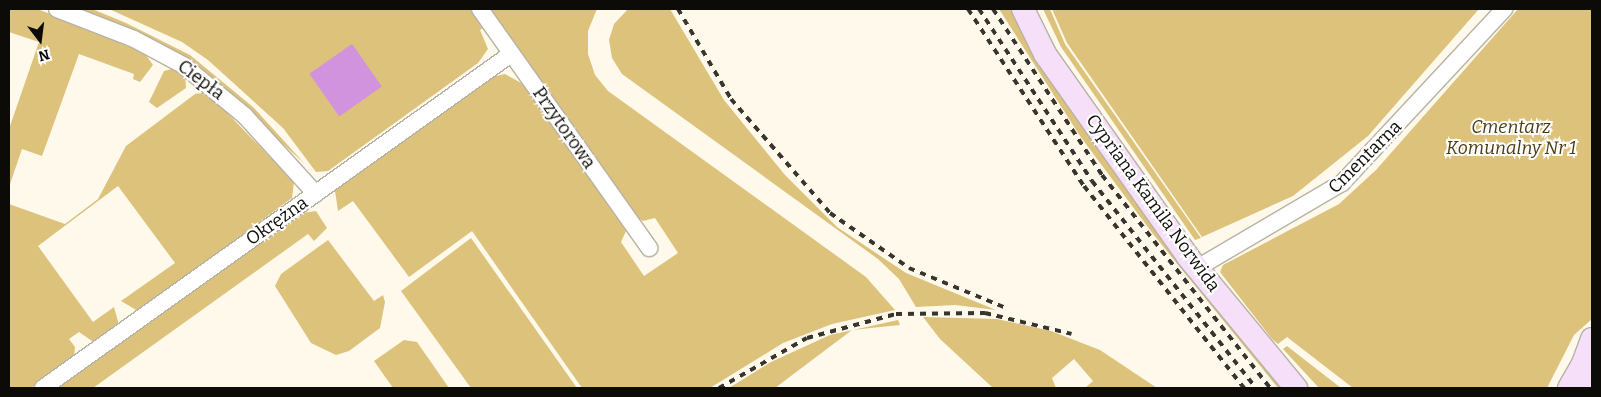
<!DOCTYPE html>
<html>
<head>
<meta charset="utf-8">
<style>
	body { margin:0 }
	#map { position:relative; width:1601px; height:397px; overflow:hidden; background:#fef9eb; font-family:Bitter,serif }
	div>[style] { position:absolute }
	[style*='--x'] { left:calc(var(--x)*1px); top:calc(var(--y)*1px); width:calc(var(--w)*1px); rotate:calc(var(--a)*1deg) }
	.green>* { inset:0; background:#ddc27c }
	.water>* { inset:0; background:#d192de; transform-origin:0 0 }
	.roads { filter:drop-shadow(1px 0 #b7b2a4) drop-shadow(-1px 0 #b7b2a4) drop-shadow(0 1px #b7b2a4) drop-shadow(0 -1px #b7b2a4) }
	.street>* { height:16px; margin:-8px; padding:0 8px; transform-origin:8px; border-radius:8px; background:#fff }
	.secondary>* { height:22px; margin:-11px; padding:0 11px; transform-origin:11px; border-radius:11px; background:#f5dff9 }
	.rail>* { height:4px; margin-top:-2px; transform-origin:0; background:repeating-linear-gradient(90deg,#38352f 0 6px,transparent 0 12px) }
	span { translate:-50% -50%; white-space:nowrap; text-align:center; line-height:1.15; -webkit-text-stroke:4px #fff; paint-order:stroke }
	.street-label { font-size:18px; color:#0d0b07 }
	.park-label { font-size:18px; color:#493a0f; font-style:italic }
	.frame { position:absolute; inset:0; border:10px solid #0d0b07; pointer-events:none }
	.north { position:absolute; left:15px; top:15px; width:50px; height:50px; -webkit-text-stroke:4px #fff; paint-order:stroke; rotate:165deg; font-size:14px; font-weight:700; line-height:20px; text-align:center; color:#0d0b07 }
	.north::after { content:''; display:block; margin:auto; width:18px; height:22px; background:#0d0b07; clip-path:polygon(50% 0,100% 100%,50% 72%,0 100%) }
</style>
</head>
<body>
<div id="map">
	<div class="green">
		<i style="clip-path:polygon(9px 9px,37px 9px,75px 23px,143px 51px,153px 65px,140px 82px,133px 79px,134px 74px,79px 54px,42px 156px,22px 149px,9px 187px,9px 129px,39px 42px,9px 32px)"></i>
		<i style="clip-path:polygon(78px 9px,92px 9px,126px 23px,190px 55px,253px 107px,304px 163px,188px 59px)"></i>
		<i style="clip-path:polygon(109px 9px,471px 9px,484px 27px,480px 30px,488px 49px,478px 63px,328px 171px,316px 172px,283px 128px,208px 60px,182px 42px)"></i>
		<i style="clip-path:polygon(490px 9px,597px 9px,588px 31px,588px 54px,595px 75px,608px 91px,866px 277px,895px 310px,832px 324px,783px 343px,710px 388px,582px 388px,472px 231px,409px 277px,353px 201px,338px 211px,335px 191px,492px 77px,505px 74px,523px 84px,623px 225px,626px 231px,621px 242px,644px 276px,678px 253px,655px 218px,643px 221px,636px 217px)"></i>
		<i style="clip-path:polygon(628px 9px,670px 9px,724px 100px,785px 175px,837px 227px,906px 273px,996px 310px,955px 305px,916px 307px,899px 279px,878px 259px,622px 74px,612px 58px,609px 40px,614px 24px)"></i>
		<i style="clip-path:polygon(999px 9px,1015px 9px,1283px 388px,1278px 388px,1153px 234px,1080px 136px)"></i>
		<i style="clip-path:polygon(1043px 9px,1050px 9px,1065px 44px,1201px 238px,1195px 240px,1061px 47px)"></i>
		<i style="clip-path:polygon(1052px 9px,1479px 9px,1368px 136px,1293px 196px,1202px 237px,1067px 43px)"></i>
		<i style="clip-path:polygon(1518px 9px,1592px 9px,1592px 319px,1574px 335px,1547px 388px,1353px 388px,1287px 337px,1278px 344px,1272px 339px,1220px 272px,1223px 265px,1339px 204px,1376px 170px)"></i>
		<i style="clip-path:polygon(175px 68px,185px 75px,186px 88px,157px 108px,149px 102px,164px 71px)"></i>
		<i style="clip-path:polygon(207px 92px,294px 182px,292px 198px,138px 311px,121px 301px,175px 263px,118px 186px,38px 246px,93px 322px,114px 307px,119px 325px,95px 343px,79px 332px,69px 339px,75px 347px,74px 358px,31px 388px,9px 388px,9px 204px,65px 224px,98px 199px,126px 146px,195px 94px)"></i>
		<i style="clip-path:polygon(316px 211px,327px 228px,314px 241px,308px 234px,93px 388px,57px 388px,302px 213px)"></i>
		<i style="clip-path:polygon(471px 238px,577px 388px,471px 388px,401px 291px)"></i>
		<i style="clip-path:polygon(328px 240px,374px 301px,383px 295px,385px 302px,380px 328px,349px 351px,336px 355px,311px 343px,275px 286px,281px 274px)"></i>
		<i style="clip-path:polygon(923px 317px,997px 319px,1051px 331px,1100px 350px,1157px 388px,1085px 388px,1093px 381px,1074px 359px,1052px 378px,1056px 388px,993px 388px,940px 339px)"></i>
		<i style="clip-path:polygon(898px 320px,900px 325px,852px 330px,775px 388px,729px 388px,771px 362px,830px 335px)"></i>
		<i style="clip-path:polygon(404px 340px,417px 342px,449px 388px,393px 388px,374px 361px)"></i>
		<i style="clip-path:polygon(1287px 346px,1341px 388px,1319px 388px,1283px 349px)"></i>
	</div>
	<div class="water">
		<i style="left:352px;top:44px;width:52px;height:52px;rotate:55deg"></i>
	</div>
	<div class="roads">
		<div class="street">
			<i style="--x:57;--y:9;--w:83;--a:21.3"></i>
			<i style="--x:134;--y:39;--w:55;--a:28"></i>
			<i style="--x:183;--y:65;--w:80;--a:39.4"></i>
			<i style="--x:245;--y:116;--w:105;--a:47.7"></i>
			<i style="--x:480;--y:9;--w:293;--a:54.7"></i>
			<i style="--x:1197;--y:268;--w:168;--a:-30.4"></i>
			<i style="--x:1342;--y:183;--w:238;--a:-47"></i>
			<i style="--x:43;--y:388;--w:575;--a:-35.51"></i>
		</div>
		<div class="secondary">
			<i style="--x:1023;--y:9;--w:50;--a:63.9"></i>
			<i style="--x:1045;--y:54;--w:248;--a:54.8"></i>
			<i style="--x:1188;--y:257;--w:170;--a:50.5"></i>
			<i style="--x:1592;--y:339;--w:27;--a:110"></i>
			<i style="--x:1583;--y:364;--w:20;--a:63"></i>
			<i style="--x:1569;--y:388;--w:28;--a:-60"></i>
		</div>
	</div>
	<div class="rail">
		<i style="--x:678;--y:9;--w:104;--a:59.5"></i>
		<i style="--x:731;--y:99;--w:151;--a:49"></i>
		<i style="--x:830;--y:213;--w:96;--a:34.8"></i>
		<i style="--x:909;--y:268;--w:105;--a:22.4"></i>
		<i style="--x:968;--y:9;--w:212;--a:56.8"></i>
		<i style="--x:1084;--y:186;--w:258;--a:51.6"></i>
		<i style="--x:979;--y:9;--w:206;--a:56.7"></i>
		<i style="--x:1092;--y:181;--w:264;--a:51.6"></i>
		<i style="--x:993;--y:9;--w:199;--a:56.7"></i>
		<i style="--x:1102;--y:175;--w:271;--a:51.7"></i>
		<i style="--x:719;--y:388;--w:101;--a:-29.6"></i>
		<i style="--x:807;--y:338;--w:92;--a:-15.1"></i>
		<i style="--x:896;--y:314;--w:89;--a:-0.6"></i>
		<i style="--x:985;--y:313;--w:89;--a:13.6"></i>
	</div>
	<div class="street-label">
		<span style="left:201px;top:80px;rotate:37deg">Ciepła</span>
		<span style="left:564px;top:128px;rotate:55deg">Przytorowa</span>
		<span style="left:1365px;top:157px;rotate:-45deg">Cmentarna</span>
		<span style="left:1153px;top:203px;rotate:54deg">Cypriana Kamila Norwida</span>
		<span style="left:277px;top:221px;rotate:-35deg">Okrężna</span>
	</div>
	<div class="park-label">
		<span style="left:1511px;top:138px">Cmentarz<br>Komunalny Nr 1</span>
	</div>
	<div class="frame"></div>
	<div class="north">N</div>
</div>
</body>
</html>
